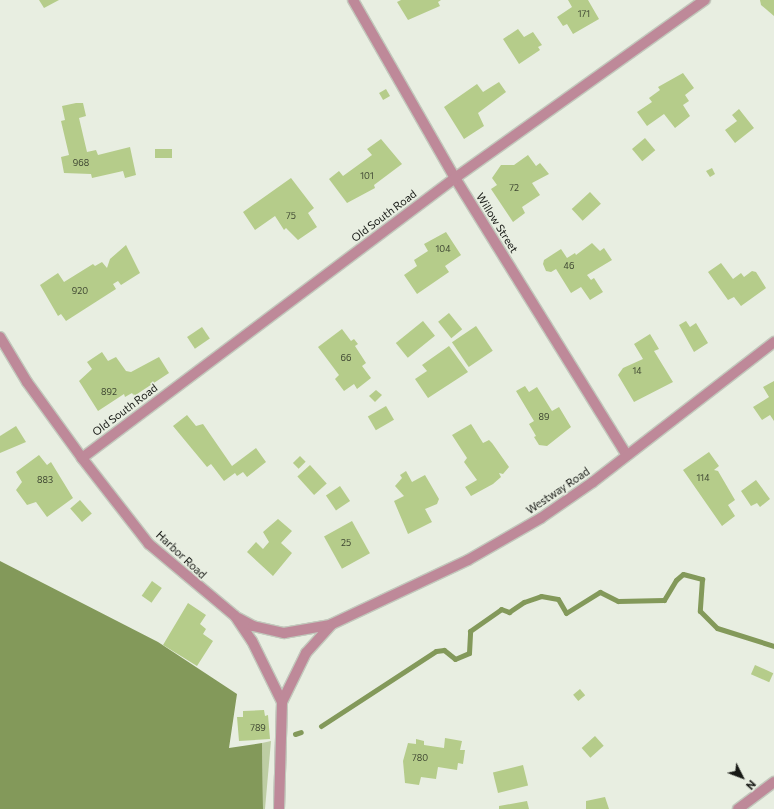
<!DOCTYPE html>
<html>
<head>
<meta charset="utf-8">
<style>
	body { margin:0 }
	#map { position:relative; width:774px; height:809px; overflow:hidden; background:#e8eee1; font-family:Commissioner,sans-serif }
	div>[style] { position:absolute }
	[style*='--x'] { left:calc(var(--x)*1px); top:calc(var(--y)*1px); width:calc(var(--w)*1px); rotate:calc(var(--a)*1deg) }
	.green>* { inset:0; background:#bdcda3 }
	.water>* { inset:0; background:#83995a }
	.stream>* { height:5px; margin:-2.5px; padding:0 2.5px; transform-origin:2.5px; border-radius:2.5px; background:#83995a }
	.building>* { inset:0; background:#b5cc8a; transform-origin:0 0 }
	.roads { filter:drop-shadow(1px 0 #c2c8bc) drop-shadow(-1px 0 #c2c8bc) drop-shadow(0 1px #c2c8bc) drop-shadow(0 -1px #c2c8bc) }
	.minor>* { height:10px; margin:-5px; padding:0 5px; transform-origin:5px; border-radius:5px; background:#be8999 }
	span { translate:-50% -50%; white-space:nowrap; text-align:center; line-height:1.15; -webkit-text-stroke:3px #e8eee1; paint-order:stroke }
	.number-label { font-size:9px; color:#3e4632 }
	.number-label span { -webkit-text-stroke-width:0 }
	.street-label { font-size:11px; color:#171915 }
	.north { position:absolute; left:722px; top:757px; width:40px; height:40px; -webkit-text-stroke:3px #e8eee1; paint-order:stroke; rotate:132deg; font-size:11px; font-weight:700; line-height:16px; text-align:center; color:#171915 }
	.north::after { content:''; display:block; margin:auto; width:14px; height:18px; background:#171915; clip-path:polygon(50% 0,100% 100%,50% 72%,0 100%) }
</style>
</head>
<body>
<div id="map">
	<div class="green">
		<i style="clip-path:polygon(271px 741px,265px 809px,263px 809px,262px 743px)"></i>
	</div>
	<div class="water">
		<i style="clip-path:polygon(0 561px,158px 642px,237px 694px,229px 748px,262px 743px,263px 809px,0 809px)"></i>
	</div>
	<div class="stream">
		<i style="--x:321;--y:726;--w:137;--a:-33.1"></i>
		<i style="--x:436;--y:651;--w:8;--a:-7"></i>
		<i style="--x:444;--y:650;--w:14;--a:39"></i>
		<i style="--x:455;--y:659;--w:15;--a:-23"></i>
		<i style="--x:469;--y:653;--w:22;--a:-87"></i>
		<i style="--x:470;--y:631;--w:38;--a:-35"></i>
		<i style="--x:501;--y:609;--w:9;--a:21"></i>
		<i style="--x:509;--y:612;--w:18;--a:-34"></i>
		<i style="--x:524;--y:602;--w:18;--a:-19"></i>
		<i style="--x:541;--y:596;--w:17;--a:10"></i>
		<i style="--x:558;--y:599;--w:16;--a:60"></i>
		<i style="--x:566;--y:613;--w:40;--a:-32"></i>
		<i style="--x:600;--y:592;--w:20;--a:27"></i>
		<i style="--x:618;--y:601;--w:46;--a:-1.2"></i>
		<i style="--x:664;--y:600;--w:23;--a:-59"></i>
		<i style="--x:676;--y:580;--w:9;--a:-41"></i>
		<i style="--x:683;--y:574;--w:20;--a:15"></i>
		<i style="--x:702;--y:579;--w:32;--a:94"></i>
		<i style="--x:700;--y:611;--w:24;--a:45"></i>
		<i style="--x:717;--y:628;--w:60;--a:17.5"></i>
		<i style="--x:295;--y:734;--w:6;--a:-18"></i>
	</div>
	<div class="building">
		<i style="clip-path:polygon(39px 0,59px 0,44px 8px)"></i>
		<i style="clip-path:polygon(401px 0,441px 0,438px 2px,440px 6px,408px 20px,397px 2px)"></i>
		<i style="clip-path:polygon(568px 0,588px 0,599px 19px,573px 34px,567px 24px,563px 26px,557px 17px,572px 7px)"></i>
		<i style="clip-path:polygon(760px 0,774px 0,774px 16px,761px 5px)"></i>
		<i style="clip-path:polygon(518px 29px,524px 37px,533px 32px,542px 45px,538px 47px,540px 50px,519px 64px,503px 39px)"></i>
		<i style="clip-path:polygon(683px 73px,694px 88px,685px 95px,689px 101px,683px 105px,690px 116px,675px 128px,664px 114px,647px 126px,637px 112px,652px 102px,649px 98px,660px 90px,658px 87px)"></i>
		<i style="clip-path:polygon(499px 82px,506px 92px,478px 113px,484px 126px,464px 139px,444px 107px,477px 84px,483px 92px)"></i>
		<i style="left:386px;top:89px;width:8px;height:8px;rotate:60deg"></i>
		<i style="clip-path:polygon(76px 103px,83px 103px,86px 116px,79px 118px,87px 152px,96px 150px,98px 155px,130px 147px,136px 175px,125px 178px,123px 171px,92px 178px,91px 174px,64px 173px,61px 157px,69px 155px,61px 121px,65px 120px,62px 106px)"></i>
		<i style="clip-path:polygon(739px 109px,754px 128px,735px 143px,725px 130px,737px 121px,732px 115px)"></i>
		<i style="left:645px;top:138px;width:16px;height:17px;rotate:50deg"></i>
		<i style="clip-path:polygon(381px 139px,402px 164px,374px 185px,375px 188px,347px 203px,329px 179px,339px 171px,343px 176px,372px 155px,367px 149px)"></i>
		<i style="left:155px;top:149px;width:17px;height:9px"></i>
		<i style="clip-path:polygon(528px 155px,536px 166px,540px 163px,549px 174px,532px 183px,540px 195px,522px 207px,525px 213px,513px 222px,491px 189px,497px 185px,492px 178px,501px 165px,514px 165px)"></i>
		<i style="clip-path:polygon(712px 168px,715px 174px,710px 177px,706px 171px)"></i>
		<i style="clip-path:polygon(291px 178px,314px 208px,308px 213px,317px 227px,298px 240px,286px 228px,284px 230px,275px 216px,255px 230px,243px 212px)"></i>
		<i style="left:590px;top:192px;width:16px;height:25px;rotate:47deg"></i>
		<i style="clip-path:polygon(446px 232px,461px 255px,445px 266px,449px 272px,417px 294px,404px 275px,417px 266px,414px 260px,428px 251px,424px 244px)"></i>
		<i style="clip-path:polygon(592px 243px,600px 251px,604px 248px,612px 260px,587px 275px,591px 280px,594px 278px,603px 292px,590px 300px,581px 287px,571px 293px,556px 269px,551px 272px,546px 271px,543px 264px,544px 260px,561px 249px,567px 258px,575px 253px,576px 255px)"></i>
		<i style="clip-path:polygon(126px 245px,140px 273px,121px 285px,118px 281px,113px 284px,116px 289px,66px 321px,61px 314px,58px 316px,40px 285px,58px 273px,64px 282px,93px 264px,95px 266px,102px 262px,107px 268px,110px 259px)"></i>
		<i style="clip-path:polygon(721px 263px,733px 279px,741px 273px,744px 277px,752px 271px,756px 272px,766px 288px,741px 306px,734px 297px,728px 300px,708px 272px)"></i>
		<i style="left:449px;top:313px;width:21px;height:14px;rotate:51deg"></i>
		<i style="left:423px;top:321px;width:19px;height:35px;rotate:51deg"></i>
		<i style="clip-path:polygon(686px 321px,690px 327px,696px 323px,708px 343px,694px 352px,679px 325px)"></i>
		<i style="left:476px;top:326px;width:30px;height:29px;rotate:56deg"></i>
		<i style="left:202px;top:327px;width:14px;height:18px;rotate:56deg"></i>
		<i style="clip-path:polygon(342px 329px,351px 341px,354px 339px,358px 344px,355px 346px,366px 363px,362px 366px,371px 378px,357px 389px,354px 384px,344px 391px,335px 379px,339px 375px,318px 347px)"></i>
		<i style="clip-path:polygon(650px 334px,659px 349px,654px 351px,673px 382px,634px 402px,618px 375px,623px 368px,643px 359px,634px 344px)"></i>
		<i style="clip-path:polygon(449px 346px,468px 372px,428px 398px,415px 379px,427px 371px,422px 365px)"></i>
		<i style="clip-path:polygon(102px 352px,108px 361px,116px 357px,126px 371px,131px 372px,159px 357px,169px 373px,134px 396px,132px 393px,125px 397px,124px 394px,98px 411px,79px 381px,92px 369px,87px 362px)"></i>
		<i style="clip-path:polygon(774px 381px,774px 421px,770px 415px,762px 420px,753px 407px,769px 397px,763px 387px)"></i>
		<i style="clip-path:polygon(525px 386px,529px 392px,537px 387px,552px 411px,559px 407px,571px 427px,547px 446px,539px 445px,534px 437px,536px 436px,529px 424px,534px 421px,516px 391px)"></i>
		<i style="clip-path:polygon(376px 390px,382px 395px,375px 402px,369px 396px)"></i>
		<i style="left:386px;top:406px;width:16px;height:21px;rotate:60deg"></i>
		<i style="clip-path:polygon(187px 415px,196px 426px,203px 424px,232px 466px,256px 448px,266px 462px,247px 477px,243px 472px,237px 476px,235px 473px,224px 481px,211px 464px,207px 467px,173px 426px)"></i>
		<i style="clip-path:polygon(471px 424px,483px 443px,489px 440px,492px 443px,509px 467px,503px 474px,499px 473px,501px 477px,493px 484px,471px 496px,465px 487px,477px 480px,464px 462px,467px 458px,452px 435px)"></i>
		<i style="clip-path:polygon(16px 426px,26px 442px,0 453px,0 436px)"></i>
		<i style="clip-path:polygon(709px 452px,719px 466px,714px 470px,718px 471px,735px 500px,728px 505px,735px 516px,722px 526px,683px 470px)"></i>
		<i style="clip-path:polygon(39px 455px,47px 465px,51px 462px,73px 498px,47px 517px,36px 502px,27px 505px,16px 490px,22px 482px,16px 472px)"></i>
		<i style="left:300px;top:456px;width:8px;height:10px;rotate:45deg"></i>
		<i style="left:310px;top:465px;width:25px;height:17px;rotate:48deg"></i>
		<i style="clip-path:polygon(406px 471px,412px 482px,425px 475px,439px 499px,437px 504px,425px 509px,432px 522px,408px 534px,394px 501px,404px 496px,395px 486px,402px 478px,400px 475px)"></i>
		<i style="clip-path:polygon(756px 480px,770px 499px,760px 507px,757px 503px,751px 506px,741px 491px)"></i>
		<i style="left:340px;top:486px;width:18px;height:17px;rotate:56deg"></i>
		<i style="left:80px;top:500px;width:18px;height:13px;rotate:49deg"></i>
		<i style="clip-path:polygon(278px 519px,292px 531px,281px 543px,292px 553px,273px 576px,247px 552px,256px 542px,263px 549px,269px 542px,263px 532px)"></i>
		<i style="left:352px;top:521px;width:37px;height:32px;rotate:61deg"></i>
		<i style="left:152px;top:581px;width:12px;height:18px;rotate:35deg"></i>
		<i style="clip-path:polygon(188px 603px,206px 615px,200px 624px,206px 629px,203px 634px,213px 641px,197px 666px,163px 645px)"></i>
		<i style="left:755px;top:665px;width:20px;height:10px;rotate:24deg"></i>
		<i style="left:580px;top:689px;width:8px;height:9px;rotate:50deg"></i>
		<i style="clip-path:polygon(264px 710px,265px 716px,268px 715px,270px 739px,239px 741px,237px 717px,243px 717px,243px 711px)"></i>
		<i style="left:595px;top:736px;width:13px;height:18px;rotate:48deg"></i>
		<i style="clip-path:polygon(445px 738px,462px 741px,460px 750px,465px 750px,463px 764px,458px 763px,457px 770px,438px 767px,436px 779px,421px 777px,419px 785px,405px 783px,403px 761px,408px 743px,416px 744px,416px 739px,424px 741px,424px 745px,444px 748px)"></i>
		<i style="left:523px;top:765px;width:21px;height:31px;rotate:76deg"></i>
		<i style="clip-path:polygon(605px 797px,609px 809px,586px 809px,586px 801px)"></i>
		<i style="clip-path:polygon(527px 801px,529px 809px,499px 809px,499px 806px)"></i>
	</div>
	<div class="roads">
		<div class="minor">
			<i style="--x:353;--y:0;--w:205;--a:60.2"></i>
			<i style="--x:455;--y:178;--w:326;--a:58.2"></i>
			<i style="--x:0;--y:337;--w:52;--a:59"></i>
			<i style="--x:27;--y:382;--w:94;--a:54.1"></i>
			<i style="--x:82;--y:458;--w:109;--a:52.1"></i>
			<i style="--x:149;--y:544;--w:112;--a:39.9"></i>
			<i style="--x:235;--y:616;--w:30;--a:56"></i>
			<i style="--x:252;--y:641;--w:68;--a:63.8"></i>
			<i style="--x:282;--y:702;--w:107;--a:91.6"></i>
			<i style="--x:82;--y:458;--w:466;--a:-36.9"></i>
			<i style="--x:455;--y:178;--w:307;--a:-35.5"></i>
			<i style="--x:238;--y:618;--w:17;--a:28"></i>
			<i style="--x:253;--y:626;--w:32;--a:13"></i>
			<i style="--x:284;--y:633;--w:47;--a:-9.9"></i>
			<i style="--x:282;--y:702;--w:55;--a:-63.9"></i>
			<i style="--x:306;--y:653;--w:39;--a:-48"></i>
			<i style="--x:332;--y:624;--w:150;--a:-25.2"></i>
			<i style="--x:468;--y:560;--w:84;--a:-29.9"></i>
			<i style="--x:541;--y:518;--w:63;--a:-34.7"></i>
			<i style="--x:593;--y:482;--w:229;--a:-37.7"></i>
			<i style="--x:738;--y:809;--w:45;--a:-36.9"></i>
		</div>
	</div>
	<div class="number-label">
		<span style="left:584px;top:14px">171</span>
		<span style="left:81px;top:163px">968</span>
		<span style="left:367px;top:176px">101</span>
		<span style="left:514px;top:188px">72</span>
		<span style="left:291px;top:216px">75</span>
		<span style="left:443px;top:249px">104</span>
		<span style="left:569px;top:266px">46</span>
		<span style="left:80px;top:291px">920</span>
		<span style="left:346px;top:358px">66</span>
		<span style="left:637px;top:371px">14</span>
		<span style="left:109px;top:392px">892</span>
		<span style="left:544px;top:417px">89</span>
		<span style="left:703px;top:478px">114</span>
		<span style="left:45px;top:480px">883</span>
		<span style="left:346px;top:543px">25</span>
		<span style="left:258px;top:728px">789</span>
		<span style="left:420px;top:758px">780</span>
	</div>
	<div class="street-label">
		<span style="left:384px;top:216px;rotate:-37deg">Old South Road</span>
		<span style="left:497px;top:223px;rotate:58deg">Willow Street</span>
		<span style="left:125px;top:410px;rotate:-37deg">Old South Road</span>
		<span style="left:558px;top:491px;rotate:-34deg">Westway Road</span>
		<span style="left:181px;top:555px;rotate:43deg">Harbor Road</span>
	</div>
	<div class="north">N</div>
</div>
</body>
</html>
